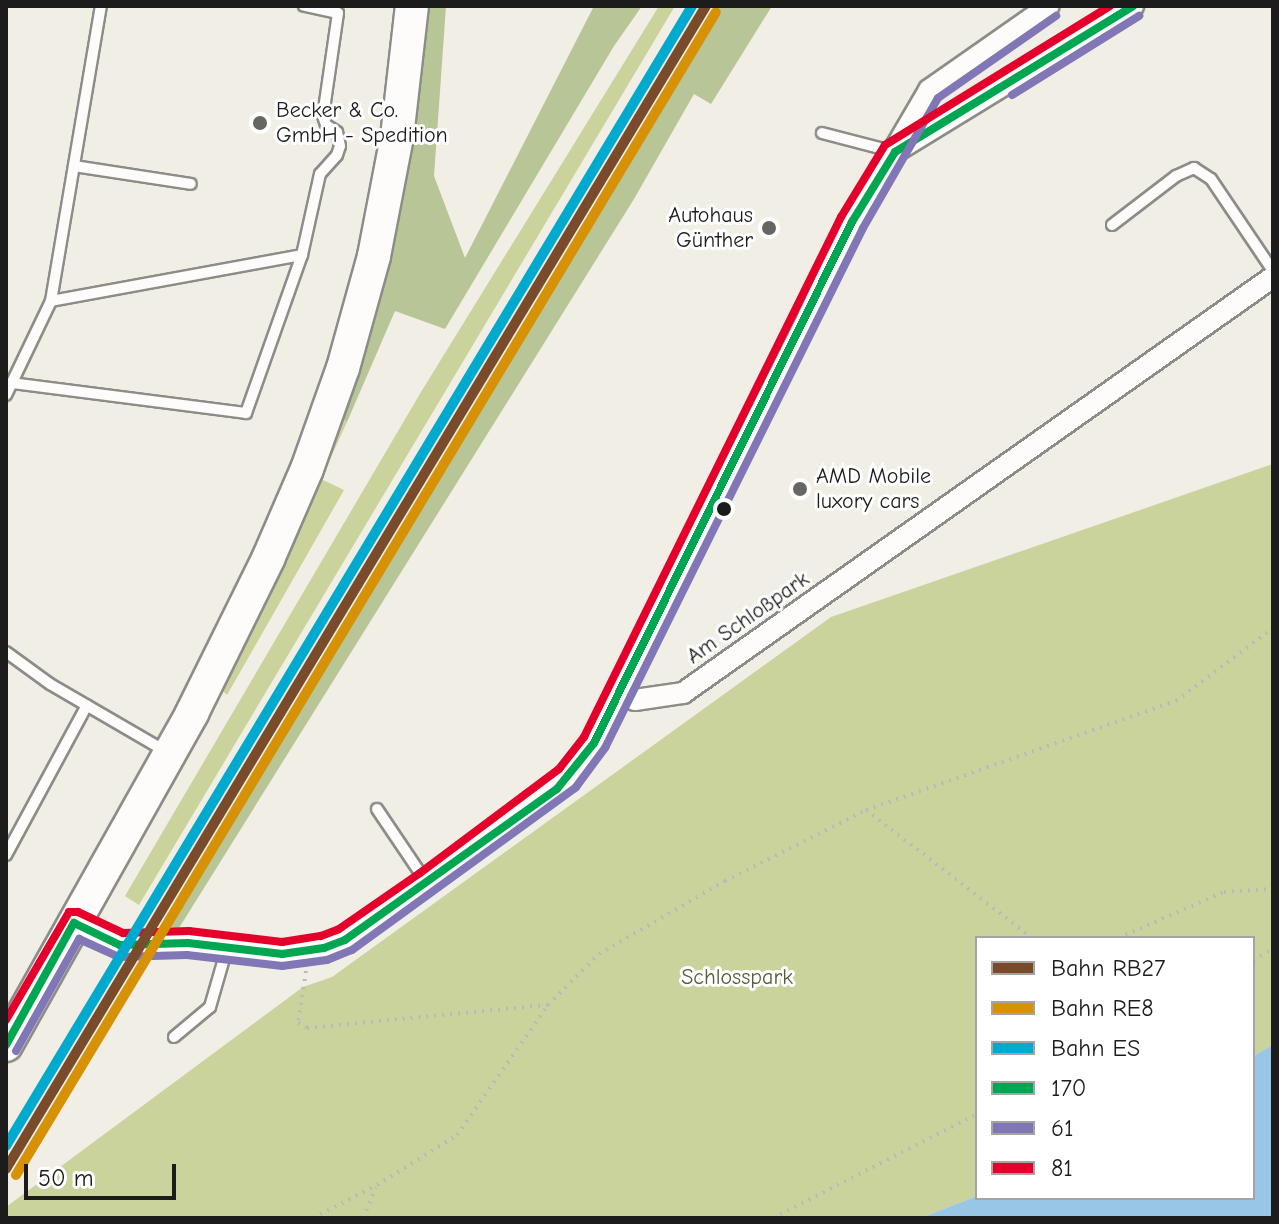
<!DOCTYPE html>
<html>
<head>
<meta charset="utf-8">
<style>
	body { margin:0 }
	#map { position:relative; width:1279px; height:1224px; overflow:hidden; background:#f0eee5; font-family:"Comic Neue",sans-serif }
	div>[style] { position:absolute }
	[style*='--x'] { left:calc(var(--x)*1px); top:calc(var(--y)*1px); width:calc(var(--w)*1px); rotate:calc(var(--a)*1deg) }
	.green>* { inset:0; background:#cbd39c }
	.forest>* { inset:0; background:#b8c596 }
	.water>* { inset:0; background:#98c6e7 }
	.path>* { height:4px; margin-top:-2px; transform-origin:0; background:repeating-linear-gradient(90deg,#babab8 0 2px,transparent 0 8px) }
	.roads { filter:drop-shadow(2px 0 #8c8c88) drop-shadow(-2px 0 #8c8c88) drop-shadow(0 2px #8c8c88) drop-shadow(0 -2px #8c8c88) }
	.service>* { height:10px; margin:-5px; padding:0 5px; transform-origin:5px; border-radius:5px; background:#fdfcfb }
	.minor>* { height:20px; margin:-10px; padding:0 10px; transform-origin:10px; border-radius:10px; background:#fdfcfb }
	.primary>* { height:32px; margin:-16px; padding:0 16px; transform-origin:16px; border-radius:16px; background:#fdfcfb }
	.bus-1>* { height:8px; margin:-4px; padding:0 4px; transform-origin:4px; border-radius:4px; background:#00a651 }
	.bus-2>* { height:8px; margin:-4px; padding:0 4px; transform-origin:4px; border-radius:4px; background:#8177b6 }
	.bus-3>* { height:8px; margin:-4px; padding:0 4px; transform-origin:4px; border-radius:4px; background:#e4002b }
	.rail-1>* { height:10px; margin:-5px; padding:0 5px; transform-origin:5px; border-radius:5px; background:#7a4b2a }
	.rail-2>* { height:10px; margin:-5px; padding:0 5px; transform-origin:5px; border-radius:5px; background:#d69104 }
	.rail-3>* { height:10px; margin:-5px; padding:0 5px; transform-origin:5px; border-radius:5px; background:#00a9ce }
	.dots>* { width:22px; height:22px; translate:-50% -50%; box-sizing:border-box; border:4px solid #fff; border-radius:50% }
	span { translate:-50% -50%; white-space:nowrap; text-align:center; line-height:1.15; -webkit-text-stroke:6px #fff; paint-order:stroke }
	.poi-label { font-size:22px; color:#1c1c1c }
	.left { translate:0 -50%; text-align:left }
	.right { translate:-100% -50%; text-align:right }
	.street-label { font-size:22px; color:#1c1c1c }
	.park-label { font-size:22px; color:#565c37 }
	.frame { position:absolute; inset:0; border:8px solid #1c1c1c; pointer-events:none }
	.legend { position:absolute; left:975px; top:936px; width:280px; height:264px; box-sizing:border-box; background:#fff; border:2px solid #a4a4a4; margin:0; padding:10px 14px; list-style:none; font-size:24px; color:#1c1c1c }
	.legend li { display:flex; align-items:center; gap:16px; height:40px }
	.legend b { width:40px; border:2px solid #a4a4a4 }
	.scale { position:absolute; left:24px; top:1164px; width:152px; height:36px; box-sizing:border-box; border:4px solid #1c1c1c; border-top:0; padding-left:10px; font-size:24px; line-height:28px; white-space:nowrap; color:#1c1c1c; -webkit-text-stroke:6px #fff; paint-order:stroke }
</style>
</head>
<body>
<div id="map">
	<div class="green">
		<i style="clip-path:polygon(659px 6px,675px 6px,139px 905px,125px 896px,421px 392px)"></i>
		<i style="clip-path:polygon(337px 416px,347px 422px,321px 479px,344px 490px,227px 695px,220px 688px)"></i>
		<i style="clip-path:polygon(1273px 464px,1273px 1045px,1253px 1056px,1253px 938px,977px 938px,977px 1196px,921px 1218px,6px 1218px,6px 1207px,303px 987px,332px 977px,831px 617px)"></i>
	</div>
	<div class="forest">
		<i style="clip-path:polygon(425px 6px,446px 6px,434px 176px,465px 258px,594px 6px,642px 6px,614px 46px,445px 329px,395px 311px,347px 422px,337px 416px)"></i>
		<i style="clip-path:polygon(717px 6px,772px 6px,711px 104px,694px 94px,634px 199px,179px 928px,164px 927px)"></i>
	</div>
	<div class="water">
		<i style="clip-path:polygon(1273px 1045px,1273px 1218px,921px 1218px,977px 1196px,1253px 1198px,1253px 1056px)"></i>
	</div>
	<div class="path">
		<i style="--x:866;--y:810;--w:210;--a:37.6"></i>
		<i style="--x:1118;--y:938;--w:116;--a:-23.5"></i>
		<i style="--x:1224;--y:892;--w:49;--a:-3.5"></i>
		<i style="--x:1253;--y:960;--w:23;--a:-29"></i>
		<i style="--x:306;--y:971;--w:53;--a:98.7"></i>
		<i style="--x:298;--y:1023;--w:10;--a:29"></i>
		<i style="--x:307;--y:1028;--w:242;--a:-5.5"></i>
		<i style="--x:313;--y:1218;--w:72;--a:-27.3"></i>
		<i style="--x:377;--y:1185;--w:94;--a:-32"></i>
		<i style="--x:457;--y:1135;--w:159;--a:-55"></i>
		<i style="--x:548;--y:1005;--w:72;--a:-45"></i>
		<i style="--x:599;--y:954;--w:146;--a:-30.1"></i>
		<i style="--x:725;--y:881;--w:158;--a:-26.7"></i>
		<i style="--x:866;--y:810;--w:329;--a:-19.4"></i>
		<i style="--x:1176;--y:701;--w:121;--a:-37"></i>
		<i style="--x:363;--y:1218;--w:33;--a:-67"></i>
		<i style="--x:773;--y:1218;--w:229;--a:-27"></i>
	</div>
	<div class="roads">
		<div class="service">
			<i style="--x:822;--y:133;--w:75;--a:14.6"></i>
			<i style="--x:74;--y:166;--w:118;--a:8.7"></i>
			<i style="--x:1112;--y:225;--w:81;--a:-37.4"></i>
			<i style="--x:1176;--y:176;--w:20;--a:-24"></i>
			<i style="--x:1194;--y:168;--w:20;--a:33"></i>
			<i style="--x:1211;--y:179;--w:111;--a:56"></i>
			<i style="--x:51;--y:301;--w:255;--a:-10.4"></i>
			<i style="--x:302;--y:255;--w:83;--a:-77.5"></i>
			<i style="--x:320;--y:174;--w:25;--a:-48"></i>
			<i style="--x:337;--y:155;--w:9;--a:-72"></i>
			<i style="--x:340;--y:146;--w:14;--a:-102"></i>
			<i style="--x:337;--y:132;--w:13;--a:-148"></i>
			<i style="--x:326;--y:125;--w:9;--a:-108"></i>
			<i style="--x:323;--y:116;--w:104;--a:-81.7"></i>
			<i style="--x:338;--y:13;--w:35;--a:-168"></i>
			<i style="--x:12;--y:383;--w:236;--a:7.3"></i>
			<i style="--x:246;--y:413;--w:168;--a:-70.5"></i>
			<i style="--x:6;--y:395;--w:104;--a:-64.4"></i>
			<i style="--x:51;--y:301;--w:299;--a:-80.4"></i>
			<i style="--x:6;--y:652;--w:54;--a:36"></i>
			<i style="--x:50;--y:684;--w:135;--a:30.2"></i>
			<i style="--x:377;--y:809;--w:89;--a:56"></i>
			<i style="--x:6;--y:855;--w:170;--a:-61.6"></i>
			<i style="--x:174;--y:1037;--w:47;--a:-39.8"></i>
			<i style="--x:210;--y:1007;--w:61;--a:-73.9"></i>
		</div>
		<div class="minor">
			<i style="--x:898;--y:150;--w:276;--a:-31.5"></i>
			<i style="--x:618;--y:693;--w:18;--a:22"></i>
			<i style="--x:635;--y:700;--w:49;--a:-8.3"></i>
			<i style="--x:683;--y:693;--w:722;--a:-35.19"></i>
			<i style="--x:74;--y:923;--w:51;--a:25.6"></i>
			<i style="--x:120;--y:945;--w:68;--a:-1.7"></i>
			<i style="--x:188;--y:943;--w:95;--a:6.7"></i>
			<i style="--x:282;--y:954;--w:42;--a:-8.1"></i>
			<i style="--x:324;--y:948;--w:22;--a:-21"></i>
			<i style="--x:345;--y:940;--w:100;--a:-34.8"></i>
			<i style="--x:427;--y:883;--w:176;--a:-36.7"></i>
			<i style="--x:568;--y:778;--w:44;--a:-53.4"></i>
			<i style="--x:594;--y:743;--w:479;--a:-63.3"></i>
			<i style="--x:809;--y:315;--w:102;--a:-65.2"></i>
			<i style="--x:852;--y:222;--w:153;--a:-59.7"></i>
			<i style="--x:929;--y:90;--w:146;--a:-35"></i>
		</div>
		<div class="primary">
			<i style="--x:6;--y:1045;--w:381;--a:-60.7"></i>
			<i style="--x:192;--y:713;--w:172;--a:-63.7"></i>
			<i style="--x:268;--y:559;--w:98;--a:-66.6"></i>
			<i style="--x:307;--y:469;--w:107;--a:-70.4"></i>
			<i style="--x:343;--y:368;--w:116;--a:-74.5"></i>
			<i style="--x:374;--y:256;--w:121;--a:-79.1"></i>
			<i style="--x:397;--y:137;--w:132;--a:-83.5"></i>
		</div>
	</div>
	<div class="bus-1">
		<i style="--x:74;--y:923;--w:51;--a:25.6"></i>
		<i style="--x:120;--y:945;--w:68;--a:-1.7"></i>
		<i style="--x:188;--y:943;--w:95;--a:6.7"></i>
		<i style="--x:282;--y:954;--w:42;--a:-8.1"></i>
		<i style="--x:324;--y:948;--w:22;--a:-21"></i>
		<i style="--x:345;--y:940;--w:260;--a:-35.5"></i>
		<i style="--x:557;--y:789;--w:59;--a:-51.2"></i>
		<i style="--x:594;--y:743;--w:581;--a:-63.66"></i>
		<i style="--x:852;--y:222;--w:82;--a:-58.4"></i>
		<i style="--x:895;--y:152;--w:279;--a:-31.5"></i>
		<i style="--x:6;--y:1045;--w:140;--a:-60.9"></i>
	</div>
	<div class="bus-2">
		<i style="--x:1012;--y:95;--w:150;--a:-31.9"></i>
		<i style="--x:16;--y:1051;--w:129;--a:-60.6"></i>
		<i style="--x:79;--y:939;--w:44;--a:24.2"></i>
		<i style="--x:119;--y:957;--w:68;--a:-1.7"></i>
		<i style="--x:187;--y:955;--w:96;--a:6.6"></i>
		<i style="--x:282;--y:966;--w:45;--a:-7.6"></i>
		<i style="--x:327;--y:960;--w:27;--a:-22"></i>
		<i style="--x:352;--y:950;--w:277;--a:-36"></i>
		<i style="--x:576;--y:787;--w:49;--a:-53.4"></i>
		<i style="--x:605;--y:748;--w:580;--a:-63.61"></i>
		<i style="--x:863;--y:228;--w:150;--a:-60"></i>
		<i style="--x:938;--y:98;--w:144;--a:-34.8"></i>
	</div>
	<div class="bus-3">
		<i style="--x:6;--y:1020;--w:125;--a:-59.7"></i>
		<i style="--x:69;--y:912;--w:9;--a:0"></i>
		<i style="--x:78;--y:912;--w:50;--a:25"></i>
		<i style="--x:123;--y:933;--w:66;--a:-1.7"></i>
		<i style="--x:189;--y:931;--w:94;--a:6.7"></i>
		<i style="--x:282;--y:942;--w:39;--a:-9"></i>
		<i style="--x:321;--y:936;--w:19;--a:-21"></i>
		<i style="--x:339;--y:929;--w:98;--a:-34.7"></i>
		<i style="--x:420;--y:873;--w:174;--a:-36.8"></i>
		<i style="--x:559;--y:769;--w:41;--a:-52"></i>
		<i style="--x:584;--y:737;--w:580;--a:-63.7"></i>
		<i style="--x:841;--y:217;--w:84;--a:-58.6"></i>
		<i style="--x:885;--y:145;--w:264;--a:-31.7"></i>
	</div>
	<div class="rail-1">
		<i style="--x:6;--y:1169;--w:1357;--a:-58.96"></i>
	</div>
	<div class="rail-2">
		<i style="--x:16;--y:1175;--w:1357;--a:-58.96"></i>
	</div>
	<div class="rail-3">
		<i style="--x:6;--y:1146;--w:1330;--a:-58.96"></i>
	</div>
	<div class="dots">
		<i style="left:260px;top:123px;background:#666662"></i>
		<i style="left:769px;top:228px;background:#666662"></i>
		<i style="left:800px;top:489px;background:#666662"></i>
		<i style="left:724px;top:509px;background:#1c1c1c"></i>
	</div>
	<div class="poi-label">
		<span class="left" style="left:276px;top:123px">Becker &amp; Co.<br>GmbH - Spedition</span>
		<span class="right" style="left:753px;top:228px">Autohaus<br>Günther</span>
		<span class="left" style="left:816px;top:489px">AMD Mobile<br>luxory cars</span>
	</div>
	<div class="street-label">
		<span style="left:748px;top:618px;rotate:-35deg">Am Schloßpark</span>
	</div>
	<div class="park-label">
		<span style="left:737px;top:978px">Schlosspark</span>
	</div>
	<div class="frame"></div>
	<ul class="legend">
	<li><b style="height:10px;background:#7a4b2a"></b>Bahn RB27</li>
	<li><b style="height:10px;background:#d69104"></b>Bahn RE8</li>
	<li><b style="height:10px;background:#00a9ce"></b>Bahn ES</li>
	<li><b style="height:10px;background:#00a651"></b>170</li>
	<li><b style="height:10px;background:#8177b6"></b>61</li>
	<li><b style="height:10px;background:#e4002b"></b>81</li>
	</ul>
	<div class="scale">50 m</div>
</div>
</body>
</html>
